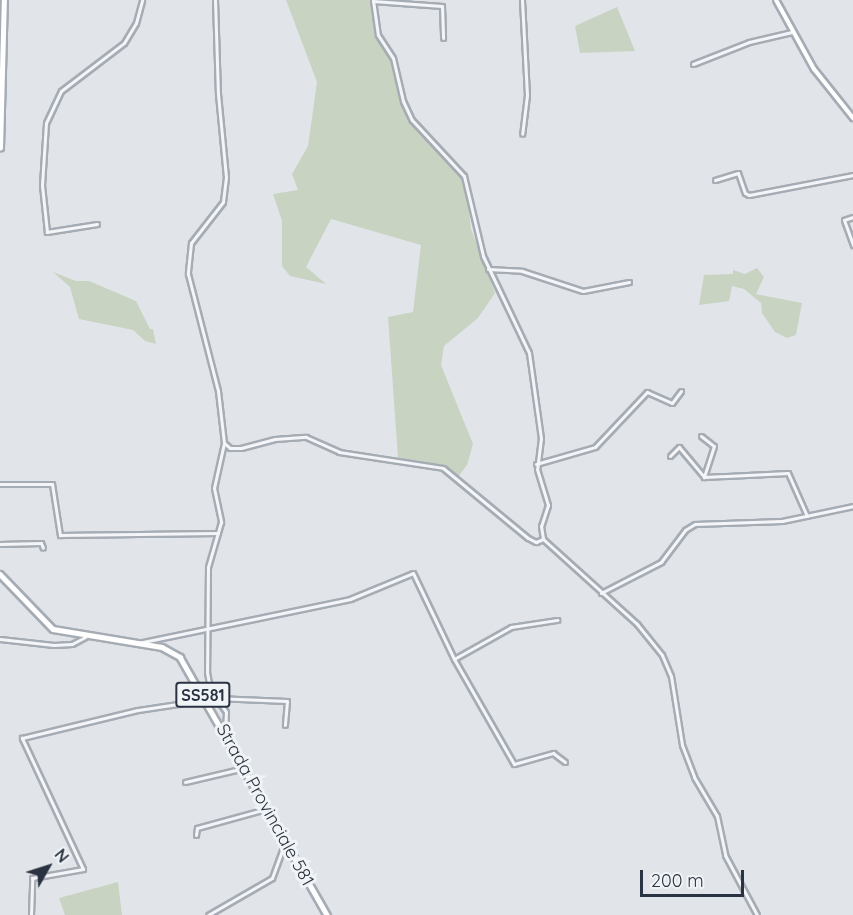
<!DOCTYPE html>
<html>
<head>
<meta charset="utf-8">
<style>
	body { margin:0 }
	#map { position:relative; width:853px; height:915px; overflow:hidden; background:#e1e5ea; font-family:Quicksand,sans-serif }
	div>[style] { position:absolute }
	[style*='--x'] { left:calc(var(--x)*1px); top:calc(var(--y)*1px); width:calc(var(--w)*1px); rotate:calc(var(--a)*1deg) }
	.green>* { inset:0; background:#c8d3c2 }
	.roads { filter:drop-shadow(2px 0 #a6acb4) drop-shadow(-2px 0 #a6acb4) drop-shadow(0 2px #a6acb4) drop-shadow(0 -2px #a6acb4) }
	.minor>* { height:3px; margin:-1.5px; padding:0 1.5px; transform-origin:1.5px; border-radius:1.5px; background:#f4f5f8 }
	.secondary>* { height:4px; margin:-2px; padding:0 2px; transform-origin:2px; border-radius:2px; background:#fff }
	.primary>* { height:4.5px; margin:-2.25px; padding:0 2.25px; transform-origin:2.25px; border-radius:2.25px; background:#fff }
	span { translate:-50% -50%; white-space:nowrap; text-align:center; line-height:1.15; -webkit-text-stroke:6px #f1f4f7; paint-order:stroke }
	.shield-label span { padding:2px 4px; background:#f1f4f7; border:2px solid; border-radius:4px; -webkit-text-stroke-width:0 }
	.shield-label { font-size:16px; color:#2a3341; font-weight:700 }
	.street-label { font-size:18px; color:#2a3341 }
	.north { position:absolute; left:18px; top:837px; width:60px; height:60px; -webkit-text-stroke:4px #f1f4f7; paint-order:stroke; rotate:51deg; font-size:16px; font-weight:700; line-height:24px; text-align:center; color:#2a3341 }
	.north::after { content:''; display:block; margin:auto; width:21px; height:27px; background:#2a3341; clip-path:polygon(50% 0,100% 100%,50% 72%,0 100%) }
	.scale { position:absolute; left:640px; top:870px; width:104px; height:27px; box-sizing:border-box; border:3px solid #2a3341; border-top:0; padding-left:8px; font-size:18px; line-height:21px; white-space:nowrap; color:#2a3341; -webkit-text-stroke:4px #f1f4f7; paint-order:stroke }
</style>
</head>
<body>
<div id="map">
	<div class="green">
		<i style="clip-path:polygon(286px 0,370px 0,378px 36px,394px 68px,407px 117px,466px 181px,471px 229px,495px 293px,478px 318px,444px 346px,441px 365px,473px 444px,467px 465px,458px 477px,437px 465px,398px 458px,388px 317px,413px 312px,421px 245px,331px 219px,306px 267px,326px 284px,290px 276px,282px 266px,282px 221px,273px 194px,298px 190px,292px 174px,308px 146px,317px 82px)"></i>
		<i style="clip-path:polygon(617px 7px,635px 51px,580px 53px,575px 26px)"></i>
		<i style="clip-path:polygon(757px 268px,764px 277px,756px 294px,802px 303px,796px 335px,787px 338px,775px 332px,762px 313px,761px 303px,744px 289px,732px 286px,729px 301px,699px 305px,704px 275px,733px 274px,733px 270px,745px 274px)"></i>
		<i style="clip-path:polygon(53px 272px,76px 281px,89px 281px,136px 301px,150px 329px,153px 329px,156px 344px,145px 341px,133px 330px,79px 319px,70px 287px)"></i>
		<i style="clip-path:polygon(118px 882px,122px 915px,65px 915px,59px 898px)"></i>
	</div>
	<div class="roads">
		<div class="minor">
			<i style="--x:215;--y:0;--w:94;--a:88.2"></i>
			<i style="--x:218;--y:94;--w:83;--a:84.5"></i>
			<i style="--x:226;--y:177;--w:25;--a:97"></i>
			<i style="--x:223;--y:202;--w:52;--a:128"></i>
			<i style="--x:191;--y:243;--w:31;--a:96"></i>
			<i style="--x:188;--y:274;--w:121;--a:75.6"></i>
			<i style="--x:218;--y:391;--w:52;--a:83.4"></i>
			<i style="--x:224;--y:443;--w:8;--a:40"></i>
			<i style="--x:230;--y:448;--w:11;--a:0"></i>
			<i style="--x:241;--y:448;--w:35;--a:-15"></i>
			<i style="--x:275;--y:439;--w:31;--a:-4"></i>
			<i style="--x:306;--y:437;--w:36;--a:24"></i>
			<i style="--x:339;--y:452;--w:105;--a:8.7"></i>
			<i style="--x:443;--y:468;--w:110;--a:39.5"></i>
			<i style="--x:528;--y:538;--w:9;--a:27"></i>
			<i style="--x:536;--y:542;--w:8;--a:-23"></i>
			<i style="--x:373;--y:0;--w:35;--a:82"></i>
			<i style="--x:378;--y:35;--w:27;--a:57"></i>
			<i style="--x:393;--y:58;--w:44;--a:76.9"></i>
			<i style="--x:403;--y:101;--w:21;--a:65"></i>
			<i style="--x:412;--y:120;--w:76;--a:47.1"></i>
			<i style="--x:464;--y:176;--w:82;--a:76.6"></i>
			<i style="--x:483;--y:256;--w:107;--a:64.6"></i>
			<i style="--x:529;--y:353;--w:86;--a:82"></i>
			<i style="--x:541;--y:438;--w:31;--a:97"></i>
			<i style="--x:537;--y:469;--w:38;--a:73"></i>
			<i style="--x:548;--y:505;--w:22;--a:108"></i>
			<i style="--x:541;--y:526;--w:13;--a:81"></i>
			<i style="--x:543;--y:539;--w:127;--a:42.1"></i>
			<i style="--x:637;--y:624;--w:40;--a:51"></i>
			<i style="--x:662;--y:655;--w:23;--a:67"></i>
			<i style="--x:671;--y:676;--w:70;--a:80.9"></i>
			<i style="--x:682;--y:745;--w:34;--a:69"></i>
			<i style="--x:694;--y:777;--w:45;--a:59.5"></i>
			<i style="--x:717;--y:816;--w:40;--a:78"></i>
			<i style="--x:725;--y:855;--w:68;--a:61.9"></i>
			<i style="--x:522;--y:0;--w:95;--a:87"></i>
			<i style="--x:527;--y:95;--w:39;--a:97"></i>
			<i style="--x:373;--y:1;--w:69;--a:4.1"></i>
			<i style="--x:442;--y:6;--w:32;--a:88"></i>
			<i style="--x:693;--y:64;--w:60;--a:-21.4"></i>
			<i style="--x:749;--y:42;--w:44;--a:-13.1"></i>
			<i style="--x:715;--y:180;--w:24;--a:-17"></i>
			<i style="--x:738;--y:173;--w:21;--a:71"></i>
			<i style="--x:745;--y:193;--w:4;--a:27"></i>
			<i style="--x:749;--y:195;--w:106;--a:-10.9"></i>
			<i style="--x:853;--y:217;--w:9;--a:162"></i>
			<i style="--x:844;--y:220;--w:27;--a:70"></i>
			<i style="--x:97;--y:224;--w:51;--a:170.9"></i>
			<i style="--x:47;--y:232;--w:47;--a:-96.1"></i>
			<i style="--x:42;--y:185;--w:62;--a:-86.3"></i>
			<i style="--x:46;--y:123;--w:35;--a:-65"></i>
			<i style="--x:61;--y:91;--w:79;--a:-37.3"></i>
			<i style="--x:124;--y:43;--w:23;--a:-59"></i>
			<i style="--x:136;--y:23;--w:24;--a:-75"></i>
			<i style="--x:488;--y:269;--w:34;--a:3"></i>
			<i style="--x:522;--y:271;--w:64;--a:18.2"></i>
			<i style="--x:583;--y:291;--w:47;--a:-11.1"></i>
			<i style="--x:701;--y:436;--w:16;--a:38"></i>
			<i style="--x:714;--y:446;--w:33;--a:108"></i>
			<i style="--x:704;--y:477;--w:84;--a:-2.7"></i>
			<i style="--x:788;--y:473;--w:47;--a:66.2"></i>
			<i style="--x:224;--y:443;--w:46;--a:102.5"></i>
			<i style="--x:214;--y:488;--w:35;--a:78"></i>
			<i style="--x:221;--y:522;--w:47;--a:106.1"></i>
			<i style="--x:208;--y:567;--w:105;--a:90.5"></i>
			<i style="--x:207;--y:672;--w:17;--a:80"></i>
			<i style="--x:210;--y:689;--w:28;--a:55"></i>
			<i style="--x:226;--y:712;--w:21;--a:93"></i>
			<i style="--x:670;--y:456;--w:13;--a:-45"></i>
			<i style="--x:679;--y:447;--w:38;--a:50"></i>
			<i style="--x:536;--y:464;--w:61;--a:-16.1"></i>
			<i style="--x:595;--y:447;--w:76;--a:-46.6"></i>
			<i style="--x:647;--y:392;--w:27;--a:24"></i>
			<i style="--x:672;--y:403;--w:15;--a:-53"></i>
			<i style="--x:0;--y:484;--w:52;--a:0"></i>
			<i style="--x:52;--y:484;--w:52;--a:81.1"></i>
			<i style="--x:60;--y:535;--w:158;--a:-0.7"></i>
			<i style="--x:0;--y:544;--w:41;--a:-1.4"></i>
			<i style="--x:41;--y:543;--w:5;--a:68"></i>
			<i style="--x:601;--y:593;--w:68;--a:-27.3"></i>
			<i style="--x:661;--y:562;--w:40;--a:-53"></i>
			<i style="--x:685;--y:530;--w:12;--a:-31"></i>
			<i style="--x:695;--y:524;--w:87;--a:-2"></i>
			<i style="--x:782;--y:521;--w:73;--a:-11.9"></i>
			<i style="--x:0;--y:639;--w:54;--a:6.3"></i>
			<i style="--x:54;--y:645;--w:18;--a:-3"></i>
			<i style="--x:72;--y:644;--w:15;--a:-28"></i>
			<i style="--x:138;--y:643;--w:217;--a:-11.7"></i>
			<i style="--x:350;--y:599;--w:68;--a:-22.4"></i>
			<i style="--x:413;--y:573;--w:95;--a:64.5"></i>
			<i style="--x:454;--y:659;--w:121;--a:60.3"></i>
			<i style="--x:514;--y:764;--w:41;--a:-15.8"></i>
			<i style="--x:553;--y:753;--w:15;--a:37"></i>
			<i style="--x:454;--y:659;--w:65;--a:-29.3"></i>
			<i style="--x:511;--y:627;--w:47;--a:-8.7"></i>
			<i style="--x:215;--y:698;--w:72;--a:2.4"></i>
			<i style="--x:287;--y:701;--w:24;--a:95"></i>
			<i style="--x:185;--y:782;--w:61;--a:-13.3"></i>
			<i style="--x:196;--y:835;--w:7;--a:-82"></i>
			<i style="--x:197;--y:828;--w:72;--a:-15.4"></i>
			<i style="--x:31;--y:915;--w:37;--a:-88"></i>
			<i style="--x:32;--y:878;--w:52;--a:-10"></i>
			<i style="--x:83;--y:869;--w:145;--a:-115"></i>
			<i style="--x:22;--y:738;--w:119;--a:-13.6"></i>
			<i style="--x:138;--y:710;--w:67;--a:-8.6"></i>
			<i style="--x:208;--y:915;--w:74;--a:-30"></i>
			<i style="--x:272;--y:878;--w:37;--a:-70"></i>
		</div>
		<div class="secondary">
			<i style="--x:776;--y:0;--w:79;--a:61.2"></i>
			<i style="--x:814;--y:69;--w:63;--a:51.5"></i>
		</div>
		<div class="primary">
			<i style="--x:0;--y:148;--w:148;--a:-88.5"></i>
			<i style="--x:0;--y:574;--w:76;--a:46.1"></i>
			<i style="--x:53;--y:629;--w:110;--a:9.4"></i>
			<i style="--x:162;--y:647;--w:21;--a:29"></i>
			<i style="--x:180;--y:657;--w:297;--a:60.3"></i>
		</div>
	</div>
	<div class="shield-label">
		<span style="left:203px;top:695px">SS581</span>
	</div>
	<div class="street-label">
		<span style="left:265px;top:805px;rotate:61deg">Strada Provinciale 581</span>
	</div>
	<div class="north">N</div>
	<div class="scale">200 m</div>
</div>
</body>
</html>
